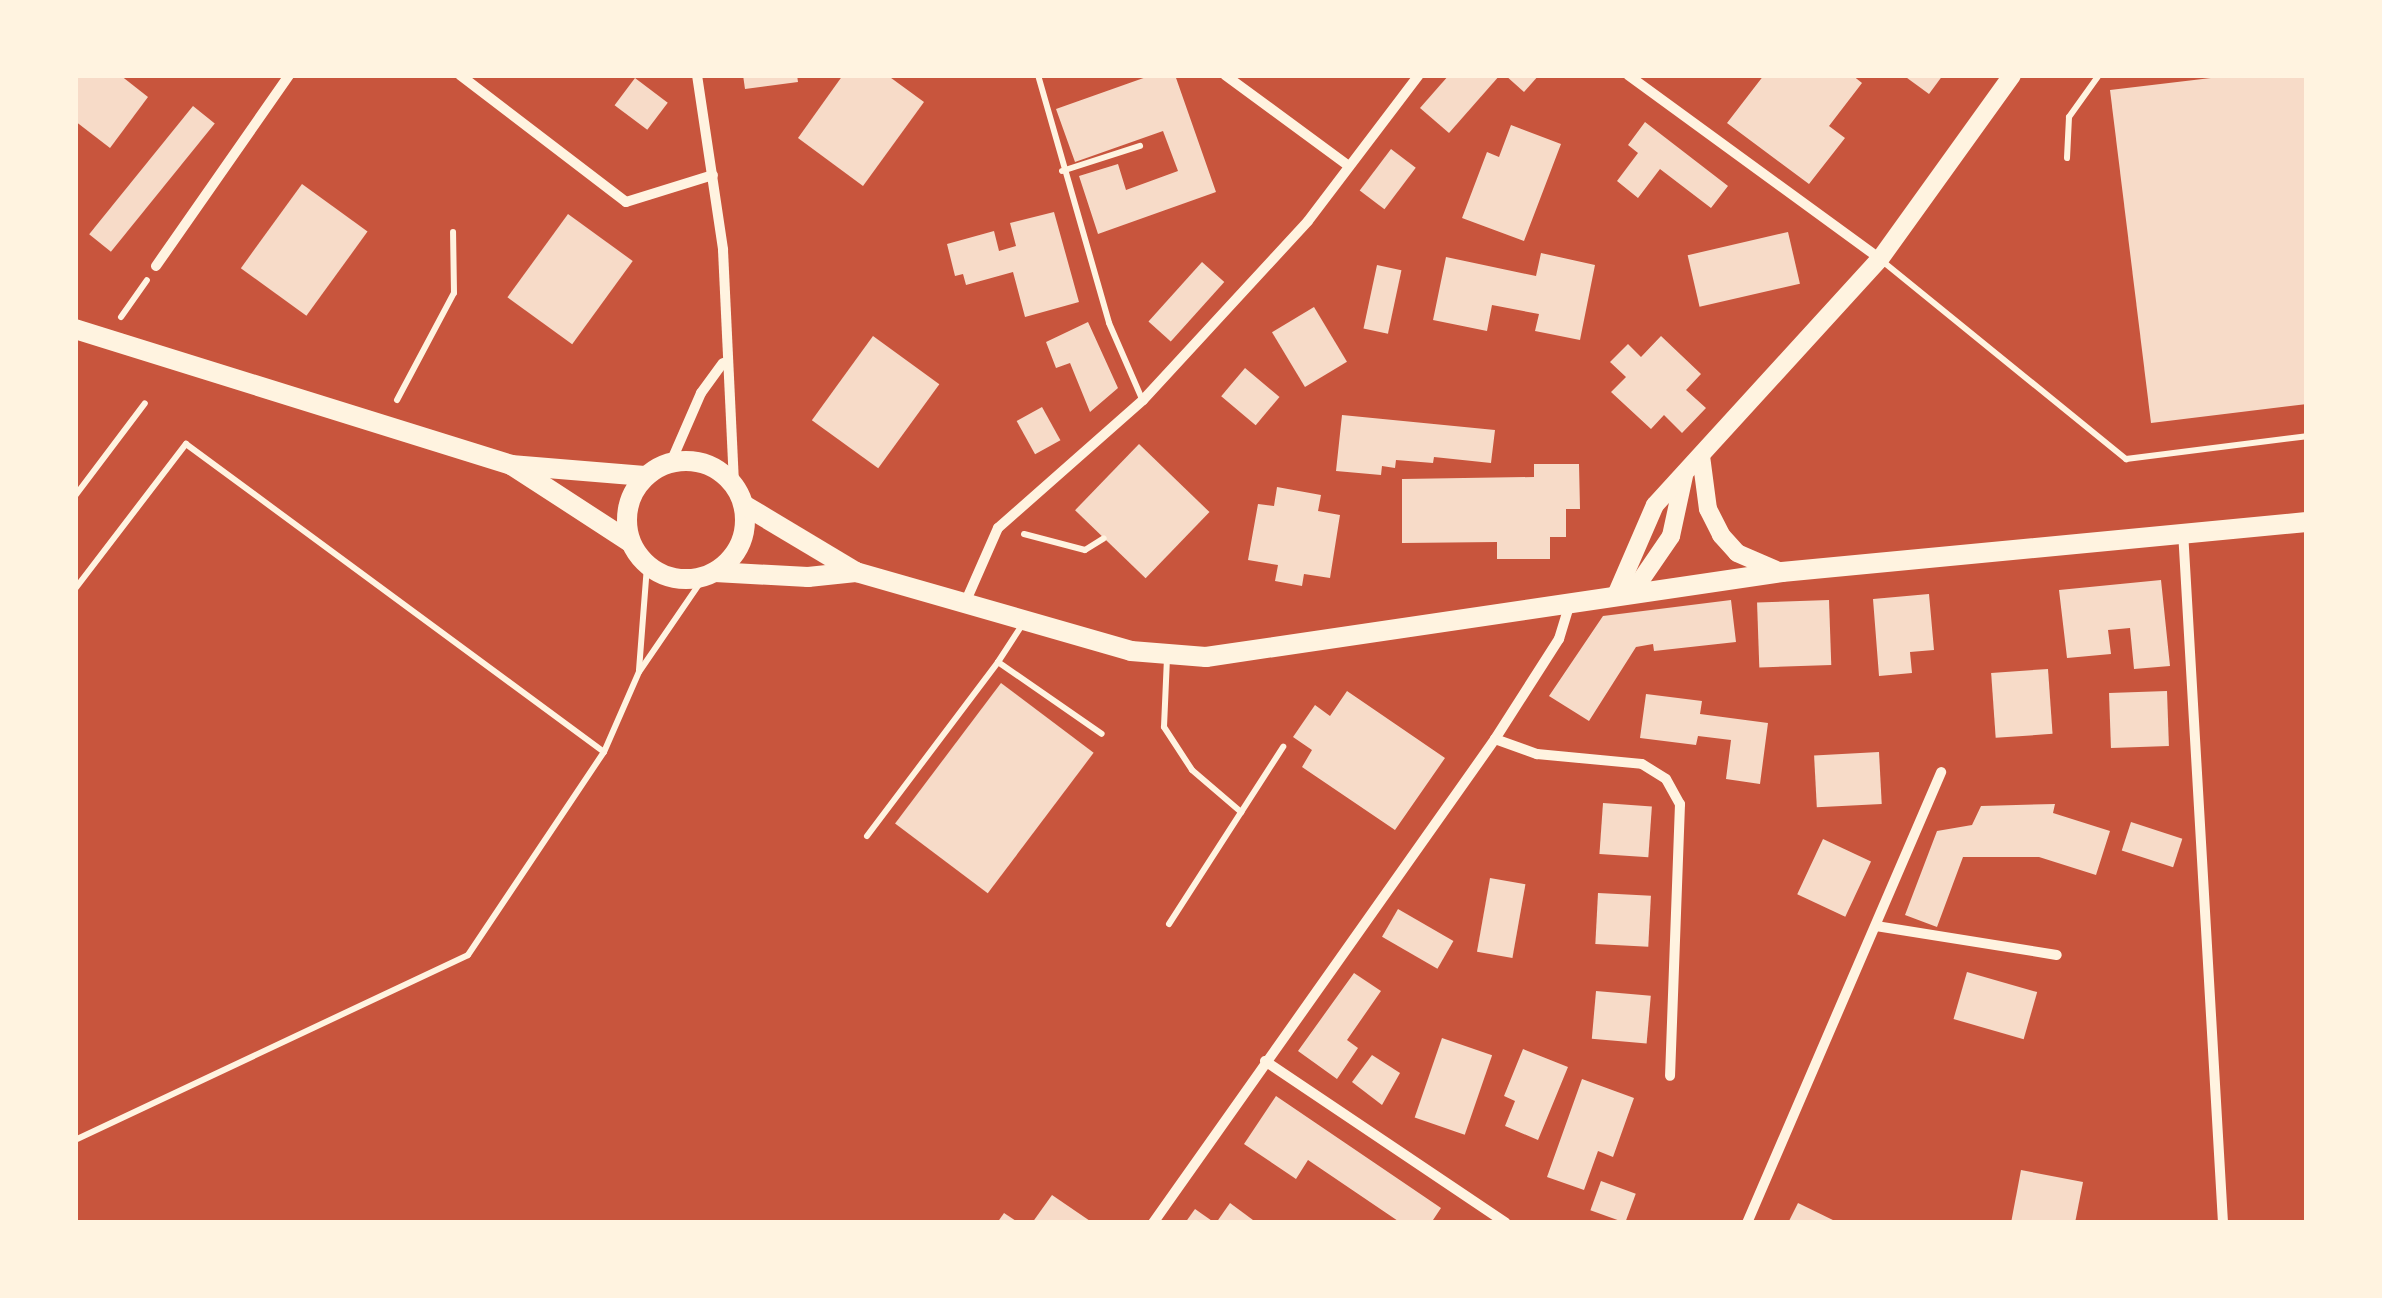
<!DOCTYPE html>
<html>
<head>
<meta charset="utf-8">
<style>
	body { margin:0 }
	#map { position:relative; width:2382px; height:1298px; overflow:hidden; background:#c8553d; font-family:Overpass,sans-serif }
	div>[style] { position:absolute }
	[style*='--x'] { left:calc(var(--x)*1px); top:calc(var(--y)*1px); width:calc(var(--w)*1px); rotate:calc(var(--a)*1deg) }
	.building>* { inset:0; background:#f7dbc8; transform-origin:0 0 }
	.path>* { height:6px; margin:-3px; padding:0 3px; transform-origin:3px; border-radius:3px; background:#fff3e0 }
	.service>* { height:6px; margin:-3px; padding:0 3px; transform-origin:3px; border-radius:3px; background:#fff3e0 }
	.minor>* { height:10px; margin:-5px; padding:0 5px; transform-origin:5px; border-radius:5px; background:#fff3e0 }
	.tertiary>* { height:18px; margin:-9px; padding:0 9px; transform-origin:9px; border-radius:9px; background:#fff3e0 }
	.secondary>* { height:20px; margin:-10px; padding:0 10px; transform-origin:10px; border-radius:10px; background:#fff3e0 }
	.secondary>.ring { margin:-10px; padding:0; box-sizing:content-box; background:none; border:20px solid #fff3e0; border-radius:50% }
	span { translate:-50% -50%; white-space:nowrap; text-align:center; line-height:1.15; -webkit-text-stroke:10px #fff3e0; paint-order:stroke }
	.frame { position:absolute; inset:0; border:78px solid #fff3e0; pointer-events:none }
</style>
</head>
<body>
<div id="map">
	<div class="building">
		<i style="clip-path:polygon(75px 75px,120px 75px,148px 97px,110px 148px,75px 121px)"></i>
		<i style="clip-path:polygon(743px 75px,797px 75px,798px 82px,745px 89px)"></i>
		<i style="clip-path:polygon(843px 75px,887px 75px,924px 102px,863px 186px,798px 138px)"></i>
		<i style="clip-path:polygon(1152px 75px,1175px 75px,1216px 192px,1098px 234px,1079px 176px,1118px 164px,1126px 190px,1178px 171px,1163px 131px,1075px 162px,1056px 109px)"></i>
		<i style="clip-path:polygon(1500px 75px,1449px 133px,1420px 108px,1449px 75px)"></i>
		<i style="clip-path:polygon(1505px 75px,1539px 75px,1524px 92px)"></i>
		<i style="clip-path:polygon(1764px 75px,1852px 75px,1862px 83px,1829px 126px,1845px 138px,1809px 184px,1727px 123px)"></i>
		<i style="clip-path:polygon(1903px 75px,1943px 75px,1929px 94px)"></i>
		<i style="clip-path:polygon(2236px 75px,2307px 75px,2307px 404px,2151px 423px,2110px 90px)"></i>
		<i style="left:635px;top:78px;width:41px;height:34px;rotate:37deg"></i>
		<i style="left:193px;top:106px;width:28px;height:165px;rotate:39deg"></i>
		<i style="clip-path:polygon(1645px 122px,1728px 186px,1711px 208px,1660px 169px,1638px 198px,1617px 181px,1638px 153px,1628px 145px)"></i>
		<i style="clip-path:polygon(1511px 125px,1561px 144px,1524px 241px,1462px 218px,1487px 152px,1499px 157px)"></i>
		<i style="left:1391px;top:149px;width:31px;height:52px;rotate:37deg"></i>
		<i style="left:302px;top:184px;width:81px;height:104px;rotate:36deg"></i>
		<i style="clip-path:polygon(1054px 212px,1079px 302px,1025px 317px,1013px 272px,966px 285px,963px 274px,955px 276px,947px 244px,994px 231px,999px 251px,1016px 246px,1010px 223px)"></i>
		<i style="left:568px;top:214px;width:80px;height:103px;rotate:36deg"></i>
		<i style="left:1788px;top:232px;width:53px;height:103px;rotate:77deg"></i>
		<i style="clip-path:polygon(1541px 253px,1595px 265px,1580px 340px,1535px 331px,1539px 314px,1492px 305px,1487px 331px,1433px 320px,1446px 257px,1536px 276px)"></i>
		<i style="left:1202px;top:262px;width:30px;height:80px;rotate:42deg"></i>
		<i style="left:1377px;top:265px;width:25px;height:65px;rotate:12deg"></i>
		<i style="left:1314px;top:307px;width:64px;height:49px;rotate:59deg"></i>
		<i style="clip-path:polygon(1088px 322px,1118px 388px,1090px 412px,1070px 363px,1056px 368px,1046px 342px)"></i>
		<i style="left:873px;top:336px;width:82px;height:104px;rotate:36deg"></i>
		<i style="clip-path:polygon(1661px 336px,1701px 374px,1686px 390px,1706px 408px,1682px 433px,1664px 415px,1651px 429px,1611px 392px,1626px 377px,1610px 362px,1628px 344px,1641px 357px)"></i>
		<i style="left:1245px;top:368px;width:45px;height:37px;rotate:40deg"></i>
		<i style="left:1042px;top:407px;width:38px;height:29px;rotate:61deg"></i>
		<i style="clip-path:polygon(1342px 415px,1495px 430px,1491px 463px,1434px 457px,1433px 463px,1396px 460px,1395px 468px,1382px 466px,1381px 475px,1336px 471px)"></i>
		<i style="left:1139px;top:444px;width:98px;height:92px;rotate:44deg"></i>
		<i style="clip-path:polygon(1534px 464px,1579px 464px,1580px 509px,1566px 509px,1566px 537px,1550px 537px,1550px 559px,1497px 559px,1497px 542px,1402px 543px,1402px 479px,1534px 477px)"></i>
		<i style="clip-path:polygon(1277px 487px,1321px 495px,1318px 511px,1340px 515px,1330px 578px,1304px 574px,1302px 586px,1275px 581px,1278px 565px,1248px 560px,1258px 504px,1274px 506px)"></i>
		<i style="clip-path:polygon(2161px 580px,2170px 666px,2134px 669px,2130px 628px,2108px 630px,2111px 654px,2067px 658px,2059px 590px)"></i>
		<i style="clip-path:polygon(1929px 594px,1934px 650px,1910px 652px,1912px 673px,1879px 676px,1873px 599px)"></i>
		<i style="clip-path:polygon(1731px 600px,1736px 642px,1654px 651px,1653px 644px,1636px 647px,1589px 721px,1549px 696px,1603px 616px)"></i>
		<i style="left:1829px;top:600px;width:65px;height:72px;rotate:88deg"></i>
		<i style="left:2048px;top:669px;width:65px;height:57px;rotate:86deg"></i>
		<i style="left:1001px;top:683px;width:116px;height:176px;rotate:37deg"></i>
		<i style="clip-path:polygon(1347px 691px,1445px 758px,1395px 830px,1302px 767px,1312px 750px,1293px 737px,1315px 705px,1330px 716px)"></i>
		<i style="left:2167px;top:691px;width:55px;height:58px;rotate:88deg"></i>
		<i style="clip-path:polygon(1646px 694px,1702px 701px,1700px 714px,1768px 723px,1760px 784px,1726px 779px,1731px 740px,1698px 736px,1696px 745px,1640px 738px)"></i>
		<i style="left:1879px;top:752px;width:52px;height:65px;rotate:87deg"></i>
		<i style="left:1603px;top:803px;width:49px;height:51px;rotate:4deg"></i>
		<i style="clip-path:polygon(2055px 804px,2053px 813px,2110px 831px,2096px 875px,2039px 857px,1963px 857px,1937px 927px,1905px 915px,1937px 831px,1972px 825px,1981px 806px)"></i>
		<i style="left:2131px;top:822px;width:54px;height:30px;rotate:18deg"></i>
		<i style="left:1823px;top:839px;width:53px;height:61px;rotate:25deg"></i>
		<i style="left:1490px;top:878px;width:36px;height:75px;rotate:10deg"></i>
		<i style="left:1598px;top:893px;width:53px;height:51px;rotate:3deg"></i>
		<i style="left:1398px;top:909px;width:64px;height:32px;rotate:30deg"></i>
		<i style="left:1967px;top:972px;width:73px;height:49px;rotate:16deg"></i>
		<i style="clip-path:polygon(1354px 973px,1381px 991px,1347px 1040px,1358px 1048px,1337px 1079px,1298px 1051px)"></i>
		<i style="left:1596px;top:991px;width:55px;height:48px;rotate:5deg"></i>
		<i style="left:1442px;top:1038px;width:53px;height:84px;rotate:19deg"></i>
		<i style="clip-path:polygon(1523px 1049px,1568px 1067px,1538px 1140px,1505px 1126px,1515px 1101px,1504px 1096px)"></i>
		<i style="clip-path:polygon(1372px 1055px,1400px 1073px,1382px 1105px,1352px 1082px)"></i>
		<i style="clip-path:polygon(1582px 1079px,1634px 1098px,1613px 1157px,1598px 1151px,1584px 1190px,1547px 1177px)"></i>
		<i style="clip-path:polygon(1276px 1096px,1441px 1208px,1431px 1223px,1401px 1223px,1308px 1160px,1296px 1179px,1244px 1144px)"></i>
		<i style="clip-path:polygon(2021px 1170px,2083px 1182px,2075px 1223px,2011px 1223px)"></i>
		<i style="left:1601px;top:1181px;width:37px;height:31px;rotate:20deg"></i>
		<i style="clip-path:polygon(1052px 1195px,1093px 1223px,1032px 1223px)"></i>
		<i style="clip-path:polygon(1230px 1203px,1257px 1223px,1216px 1223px)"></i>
		<i style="clip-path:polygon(1798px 1203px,1839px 1223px,1788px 1223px)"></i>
		<i style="clip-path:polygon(1195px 1209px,1215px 1223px,1185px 1223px)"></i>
		<i style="clip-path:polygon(1004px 1213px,1019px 1223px,997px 1223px)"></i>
	</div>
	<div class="path">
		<i style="--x:121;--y:317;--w:45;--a:-54.9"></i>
		<i style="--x:397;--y:400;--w:121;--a:-62"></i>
		<i style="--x:454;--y:293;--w:61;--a:-90.9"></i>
		<i style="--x:75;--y:496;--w:116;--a:-53"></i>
		<i style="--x:1024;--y:534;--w:63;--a:14.7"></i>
		<i style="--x:1085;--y:550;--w:22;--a:-32"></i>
	</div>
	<div class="service">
		<i style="--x:1038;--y:75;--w:258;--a:74"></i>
		<i style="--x:1109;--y:323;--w:83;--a:66.5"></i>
		<i style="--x:2067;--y:158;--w:41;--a:-87.2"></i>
		<i style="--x:2069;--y:117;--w:52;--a:-54.5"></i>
		<i style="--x:1062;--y:171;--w:82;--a:-17.8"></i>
		<i style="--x:1881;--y:260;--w:316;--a:39.1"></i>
		<i style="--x:2126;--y:459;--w:182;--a:-7.2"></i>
		<i style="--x:75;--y:589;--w:183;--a:-52.6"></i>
		<i style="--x:186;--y:444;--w:519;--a:36.38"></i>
		<i style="--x:1167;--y:658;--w:69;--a:92.5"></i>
		<i style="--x:1164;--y:727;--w:51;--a:56.9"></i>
		<i style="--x:1192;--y:770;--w:65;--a:40.6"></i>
		<i style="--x:998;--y:662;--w:44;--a:-57"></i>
		<i style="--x:639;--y:670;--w:104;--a:-85.6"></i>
		<i style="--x:867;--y:836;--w:218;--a:-53"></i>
		<i style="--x:998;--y:662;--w:126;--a:34.7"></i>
		<i style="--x:1169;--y:924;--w:211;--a:-57.2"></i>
		<i style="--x:75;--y:1140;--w:434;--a:-25.2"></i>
		<i style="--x:468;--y:955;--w:244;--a:-56.2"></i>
		<i style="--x:604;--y:752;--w:87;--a:-66.4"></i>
		<i style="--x:639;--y:672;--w:115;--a:-55.6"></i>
	</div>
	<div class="minor">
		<i style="--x:460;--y:75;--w:209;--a:37.4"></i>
		<i style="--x:626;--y:202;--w:91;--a:-17.2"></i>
		<i style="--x:697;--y:75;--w:177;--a:81.5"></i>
		<i style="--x:723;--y:250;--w:236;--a:87.3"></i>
		<i style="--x:1225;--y:75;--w:154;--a:36.3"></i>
		<i style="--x:1628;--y:75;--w:312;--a:36.1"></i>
		<i style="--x:156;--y:266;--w:233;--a:-55.1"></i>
		<i style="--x:671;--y:462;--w:75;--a:-66.5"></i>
		<i style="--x:701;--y:393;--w:37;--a:-54"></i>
		<i style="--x:2183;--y:531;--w:693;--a:86.69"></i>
		<i style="--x:965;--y:603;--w:82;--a:-66.3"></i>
		<i style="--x:998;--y:528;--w:193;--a:-41.4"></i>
		<i style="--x:1143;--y:400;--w:243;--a:-47.3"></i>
		<i style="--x:1308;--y:221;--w:183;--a:-52.8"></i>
		<i style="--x:1495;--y:739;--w:45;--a:19.7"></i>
		<i style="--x:1537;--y:754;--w:105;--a:5.4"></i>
		<i style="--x:1642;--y:764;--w:28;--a:32"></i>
		<i style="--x:1666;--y:779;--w:29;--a:61"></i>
		<i style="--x:1680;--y:804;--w:272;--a:92.1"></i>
		<i style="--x:1876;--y:926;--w:183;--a:9.1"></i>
		<i style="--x:1265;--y:1061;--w:290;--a:33.9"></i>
		<i style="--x:1153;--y:1223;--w:593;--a:-54.75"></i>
		<i style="--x:1495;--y:739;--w:119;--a:-57.4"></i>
		<i style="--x:1559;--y:639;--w:38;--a:-73"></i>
		<i style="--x:1747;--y:1223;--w:491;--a:-66.7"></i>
	</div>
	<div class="tertiary">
		<i style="--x:1701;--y:456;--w:53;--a:82.5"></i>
		<i style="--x:1708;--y:509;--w:29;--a:63"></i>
		<i style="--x:1721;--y:535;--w:24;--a:48"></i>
		<i style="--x:1737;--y:553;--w:48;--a:23.4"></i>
		<i style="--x:1632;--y:593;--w:69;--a:-55.6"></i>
		<i style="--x:1671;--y:536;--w:61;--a:-77.8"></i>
		<i style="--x:1616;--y:595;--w:98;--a:-66.6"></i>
		<i style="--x:1655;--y:505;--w:333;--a:-47.6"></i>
		<i style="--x:1880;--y:259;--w:226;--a:-54.3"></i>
	</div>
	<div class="secondary">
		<i style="--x:75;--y:329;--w:457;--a:17.3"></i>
		<i style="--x:511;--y:465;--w:134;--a:4.7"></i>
		<i class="ring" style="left:627px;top:461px;width:98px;height:98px"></i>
		<i style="--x:513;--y:466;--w:140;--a:33"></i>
		<i style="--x:744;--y:505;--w:131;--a:30.9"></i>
		<i style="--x:856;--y:572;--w:286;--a:16"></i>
		<i style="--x:1131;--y:651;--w:75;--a:4.6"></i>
		<i style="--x:1206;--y:657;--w:582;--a:-8.39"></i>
		<i style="--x:1782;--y:572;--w:527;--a:-5.44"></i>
		<i style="--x:715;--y:572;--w:93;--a:3.1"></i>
		<i style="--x:808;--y:577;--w:48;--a:-5.9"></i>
	</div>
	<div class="frame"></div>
</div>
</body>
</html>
